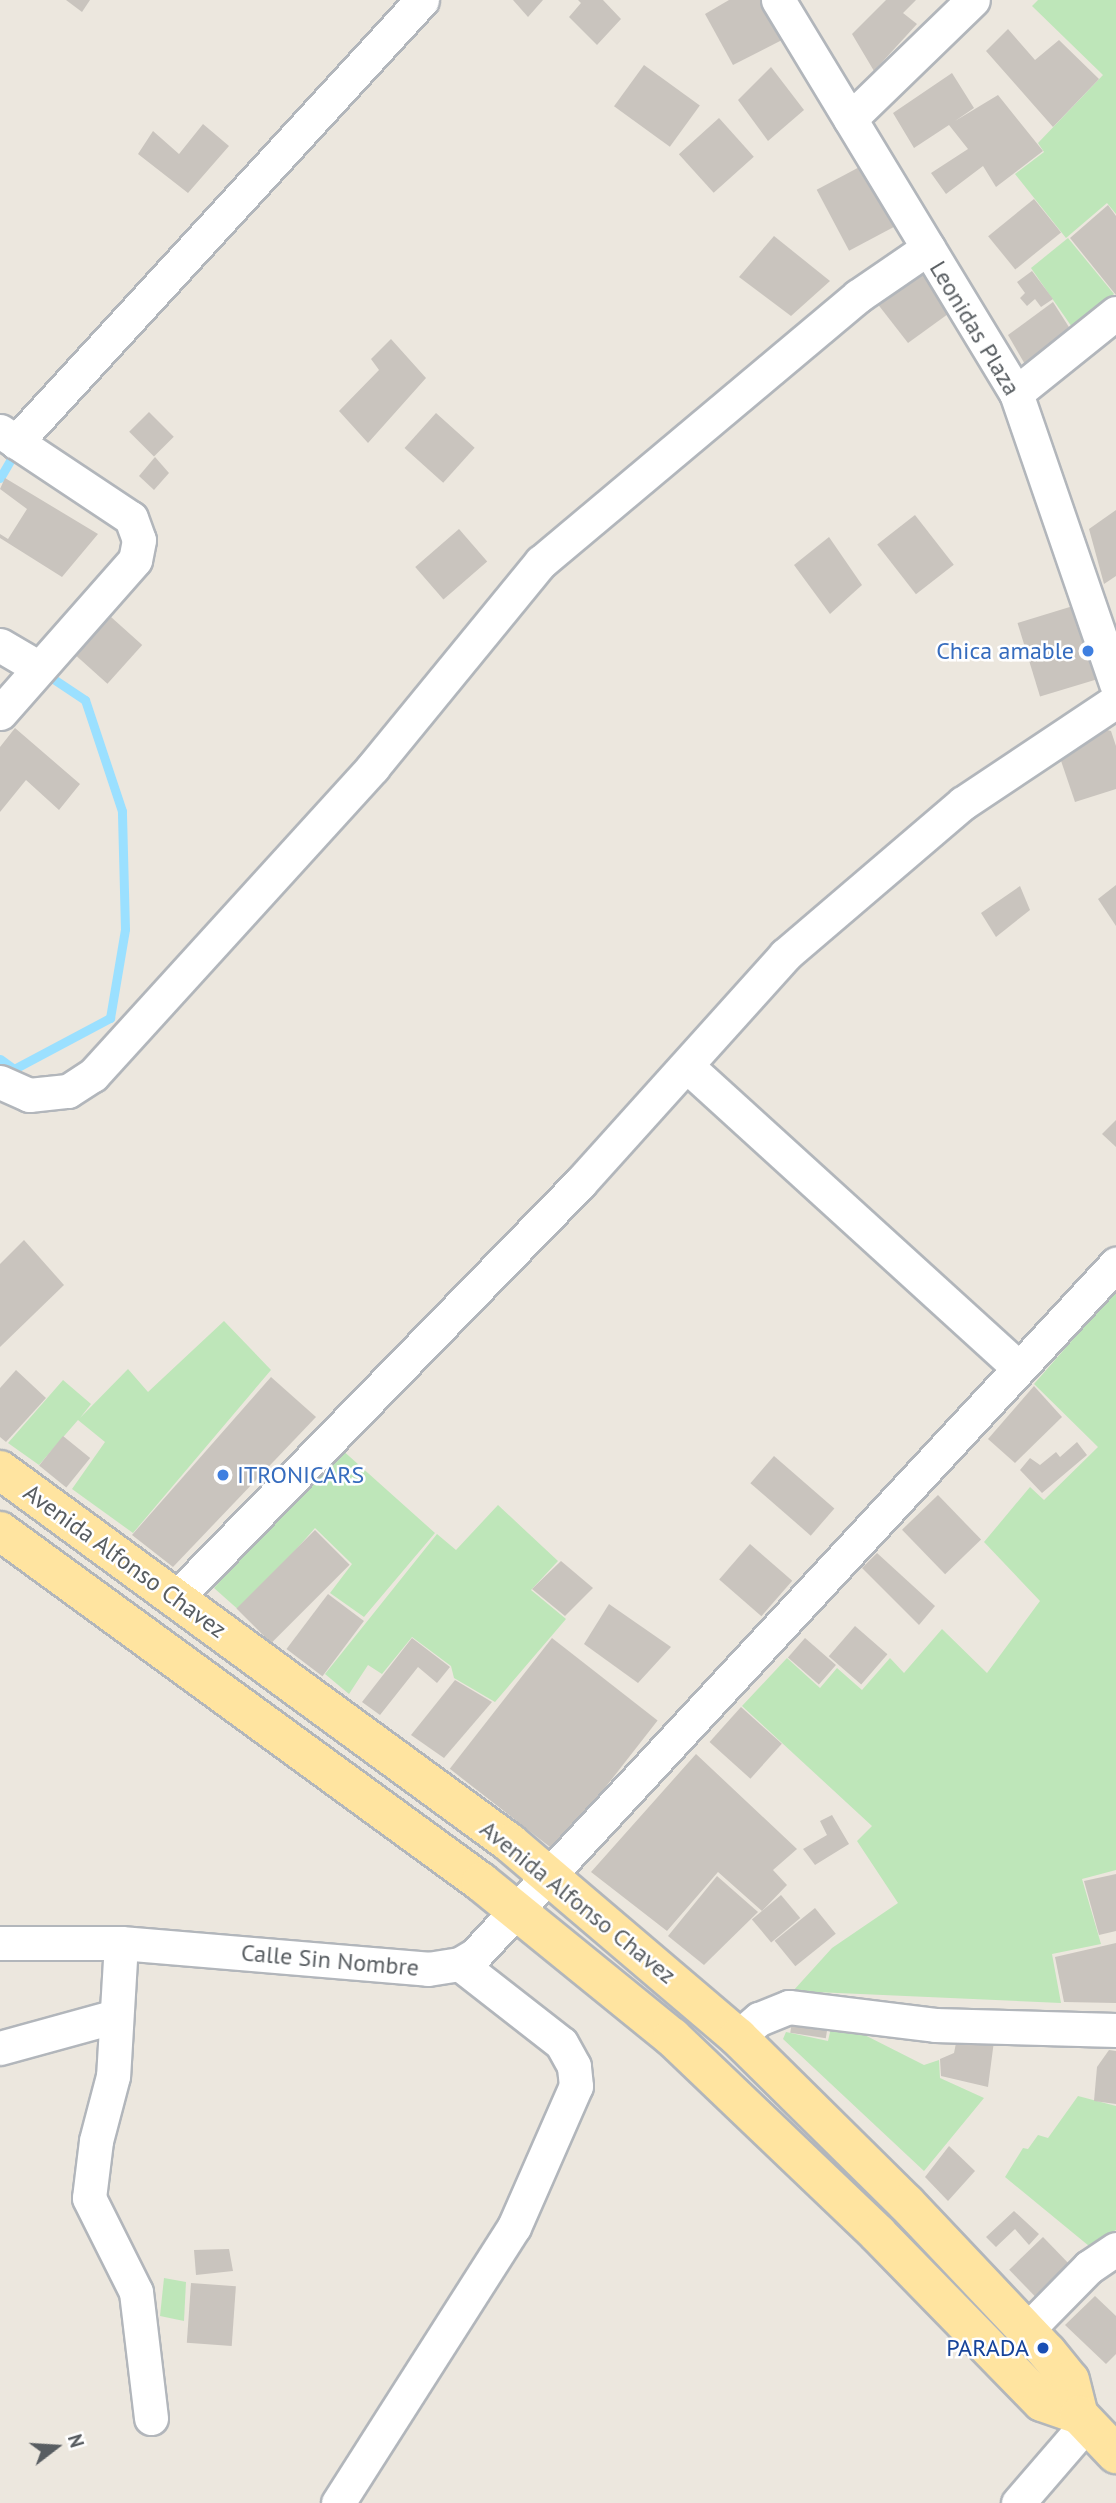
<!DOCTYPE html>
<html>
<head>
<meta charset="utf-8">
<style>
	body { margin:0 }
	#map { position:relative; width:1116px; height:2503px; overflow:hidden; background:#ece7de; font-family:"PT Sans",sans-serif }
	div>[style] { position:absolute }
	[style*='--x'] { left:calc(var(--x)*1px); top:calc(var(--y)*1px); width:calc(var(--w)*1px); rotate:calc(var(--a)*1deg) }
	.green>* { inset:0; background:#bee6b9 }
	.stream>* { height:9px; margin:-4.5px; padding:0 4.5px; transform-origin:4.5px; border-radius:4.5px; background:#9be0ff }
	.building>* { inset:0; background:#c9c4be; transform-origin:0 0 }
	.roads { filter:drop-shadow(2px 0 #b2b6bb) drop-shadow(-2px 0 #b2b6bb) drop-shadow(0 2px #b2b6bb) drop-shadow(0 -2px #b2b6bb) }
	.minor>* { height:33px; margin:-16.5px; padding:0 16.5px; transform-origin:16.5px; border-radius:16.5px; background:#fff }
	.primary>* { height:38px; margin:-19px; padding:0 19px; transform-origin:19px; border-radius:19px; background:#ffe4a0 }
	.dots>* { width:19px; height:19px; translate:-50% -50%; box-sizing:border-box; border:4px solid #fff; border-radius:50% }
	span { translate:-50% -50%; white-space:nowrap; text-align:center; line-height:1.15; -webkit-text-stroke:5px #fff; paint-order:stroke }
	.street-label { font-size:24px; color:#585d61 }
	.shop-label { font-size:24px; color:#366cbe }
	.right { translate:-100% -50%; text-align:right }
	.left { translate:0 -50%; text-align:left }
	.transit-label { font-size:24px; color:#164399 }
	.north { position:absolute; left:21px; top:2412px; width:70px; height:70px; -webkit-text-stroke:5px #fff; paint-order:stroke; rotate:73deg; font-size:19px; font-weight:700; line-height:28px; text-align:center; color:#585d61 }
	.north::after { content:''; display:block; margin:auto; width:24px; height:32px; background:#585d61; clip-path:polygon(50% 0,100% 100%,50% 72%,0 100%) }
</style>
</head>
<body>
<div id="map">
	<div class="green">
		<i style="clip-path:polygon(1038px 0,1116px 0,1116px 214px,1107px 203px,1066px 238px,1015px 174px,1044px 152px,1038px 143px,1103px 75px,1032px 6px)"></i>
		<i style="clip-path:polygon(1068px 238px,1114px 294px,1074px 330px,1031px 268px)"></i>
		<i style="clip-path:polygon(1116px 1290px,1116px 1870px,1082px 1879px,1101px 1944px,1052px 1954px,1061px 2003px,793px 1991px,832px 1948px,898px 1903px,857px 1841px,872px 1826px,742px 1706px,787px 1658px,820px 1688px,837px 1668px,862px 1690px,890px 1658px,904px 1673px,942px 1629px,987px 1673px,1040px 1601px,984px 1542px,1030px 1487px,1044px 1500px,1098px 1447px,1034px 1384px)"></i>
		<i style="clip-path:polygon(224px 1321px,271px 1370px,133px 1533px,72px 1489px,105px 1442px,78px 1420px,39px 1465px,8px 1443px,63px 1380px,91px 1404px,80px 1418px,128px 1369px,148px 1392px)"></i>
		<i style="clip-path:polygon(340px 1448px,435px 1533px,364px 1617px,330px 1593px,352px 1564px,315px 1528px,241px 1612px,214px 1588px)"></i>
		<i style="clip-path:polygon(498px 1505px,558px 1561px,531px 1590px,566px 1619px,495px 1702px,454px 1678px,451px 1666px,412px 1637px,382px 1674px,368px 1665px,349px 1694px,325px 1674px,437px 1534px,456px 1550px)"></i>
		<i style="clip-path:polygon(833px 2019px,924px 2065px,939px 2060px,940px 2078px,984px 2098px,924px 2171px,783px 2039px,786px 2032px,828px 2041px)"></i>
		<i style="clip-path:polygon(1078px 2096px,1116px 2106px,1116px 2230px,1089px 2246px,1005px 2177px,1023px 2148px,1028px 2149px,1038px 2135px,1048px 2138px)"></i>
		<i style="clip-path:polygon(164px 2278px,186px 2282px,184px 2321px,160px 2316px)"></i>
	</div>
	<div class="stream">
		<i style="--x:0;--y:478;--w:24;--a:-60"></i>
		<i style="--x:12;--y:457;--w:9;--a:-96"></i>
		<i style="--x:0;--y:1059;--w:17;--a:36"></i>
		<i style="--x:14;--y:1069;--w:109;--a:-28"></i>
		<i style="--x:110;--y:1018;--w:90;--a:-80.4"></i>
		<i style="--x:125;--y:929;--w:118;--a:-91.5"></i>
		<i style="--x:122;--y:811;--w:117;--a:-108.4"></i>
		<i style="--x:85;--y:700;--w:50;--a:-146.3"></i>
	</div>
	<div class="building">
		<i style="clip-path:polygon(66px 0,90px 0,82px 12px)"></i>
		<i style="clip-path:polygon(513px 0,543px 0,528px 17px)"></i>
		<i style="clip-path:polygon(578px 0,603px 0,621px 19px,597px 45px,569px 17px,581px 3px)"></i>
		<i style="clip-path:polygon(729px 0,761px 0,782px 40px,733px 65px,705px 14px)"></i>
		<i style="clip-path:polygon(886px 0,916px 0,903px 13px,917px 24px,874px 71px,852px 34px)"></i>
		<i style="clip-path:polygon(1008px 29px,1035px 60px,1059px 40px,1099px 79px,1053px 127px,986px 51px)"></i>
		<i style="left:644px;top:65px;width:69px;height:51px;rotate:36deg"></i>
		<i style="clip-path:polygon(771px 67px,804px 110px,768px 141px,738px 100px)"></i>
		<i style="clip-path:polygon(952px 73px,974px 108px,955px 121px,998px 95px,1043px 151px,996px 187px,983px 166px,946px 194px,931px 173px,968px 149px,949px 125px,914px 148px,893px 113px)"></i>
		<i style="left:719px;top:118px;width:52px;height:54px;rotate:48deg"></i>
		<i style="clip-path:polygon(203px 124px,229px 146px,188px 193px,138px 154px,153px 131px,179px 154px)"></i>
		<i style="left:867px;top:163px;width:69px;height:57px;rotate:62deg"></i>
		<i style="left:1034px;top:199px;width:43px;height:59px;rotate:51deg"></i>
		<i style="clip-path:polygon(1108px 205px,1116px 216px,1116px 295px,1070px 238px)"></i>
		<i style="clip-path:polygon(774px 236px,830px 281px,791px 316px,739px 277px)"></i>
		<i style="clip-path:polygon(922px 265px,948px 314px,908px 343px,873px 298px)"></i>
		<i style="clip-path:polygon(1032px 271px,1053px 299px,1041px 307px,1035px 299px,1027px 306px,1020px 298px,1025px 293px,1017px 282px)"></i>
		<i style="clip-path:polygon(1053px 302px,1074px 335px,1030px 373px,1008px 335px)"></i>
		<i style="clip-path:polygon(391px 339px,426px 378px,368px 443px,339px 411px,379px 370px,371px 359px)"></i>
		<i style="left:149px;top:412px;width:35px;height:28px;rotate:45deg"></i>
		<i style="left:436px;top:413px;width:52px;height:47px;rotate:42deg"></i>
		<i style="clip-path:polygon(155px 457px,169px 473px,154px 490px,139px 476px)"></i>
		<i style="clip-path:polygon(5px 478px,98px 534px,62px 577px,0 538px,0 534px,8px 539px,27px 509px,0 489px)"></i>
		<i style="clip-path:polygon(1116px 510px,1116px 576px,1104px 584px,1089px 529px)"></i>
		<i style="left:915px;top:515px;width:63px;height:48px;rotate:52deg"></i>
		<i style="left:459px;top:529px;width:43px;height:58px;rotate:49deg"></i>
		<i style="clip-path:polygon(829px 537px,862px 585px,830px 614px,794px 565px)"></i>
		<i style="left:1073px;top:606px;width:77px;height:58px;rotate:73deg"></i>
		<i style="left:111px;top:617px;width:42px;height:52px;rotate:42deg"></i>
		<i style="clip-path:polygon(15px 728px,80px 784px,59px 810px,26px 780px,0 812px,0 747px)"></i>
		<i style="clip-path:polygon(1103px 729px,1111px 731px,1116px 746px,1116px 789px,1075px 802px,1057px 749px)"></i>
		<i style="clip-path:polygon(1116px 885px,1116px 926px,1098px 899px)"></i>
		<i style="clip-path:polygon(1020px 886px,1030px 910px,996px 937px,981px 913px)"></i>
		<i style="clip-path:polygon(1116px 1120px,1116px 1147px,1102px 1134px)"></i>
		<i style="clip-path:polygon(24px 1240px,64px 1285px,0 1347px,0 1264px)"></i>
		<i style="clip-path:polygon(16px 1370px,46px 1398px,6px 1442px,0 1437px,0 1388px)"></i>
		<i style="clip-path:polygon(271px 1377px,316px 1417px,173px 1567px,132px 1535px)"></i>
		<i style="clip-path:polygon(1034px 1386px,1062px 1417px,1015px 1463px,988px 1439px)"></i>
		<i style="left:63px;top:1436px;width:35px;height:38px;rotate:39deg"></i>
		<i style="clip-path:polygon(1077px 1442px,1087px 1455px,1042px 1493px,1020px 1470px,1030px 1458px,1040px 1465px,1056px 1452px,1060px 1457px)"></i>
		<i style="left:774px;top:1456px;width:80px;height:36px;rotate:41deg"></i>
		<i style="left:938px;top:1495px;width:62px;height:50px;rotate:46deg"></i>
		<i style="left:315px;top:1530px;width:49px;height:111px;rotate:45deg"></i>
		<i style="left:750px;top:1544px;width:56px;height:47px;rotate:41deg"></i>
		<i style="clip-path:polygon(877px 1553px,935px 1606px,919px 1625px,862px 1568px)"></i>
		<i style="clip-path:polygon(561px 1561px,593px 1588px,565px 1616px,532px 1589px)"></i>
		<i style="left:328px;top:1594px;width:45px;height:69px;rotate:37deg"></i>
		<i style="clip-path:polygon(609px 1604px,671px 1647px,638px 1683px,584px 1644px)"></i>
		<i style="left:855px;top:1626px;width:43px;height:40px;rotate:41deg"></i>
		<i style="clip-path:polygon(412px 1638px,450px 1667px,437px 1683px,418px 1667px,380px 1715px,362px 1702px)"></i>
		<i style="left:552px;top:1638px;width:134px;height:166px;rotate:38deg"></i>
		<i style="left:805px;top:1638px;width:41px;height:26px;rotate:41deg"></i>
		<i style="clip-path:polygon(455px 1680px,492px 1702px,444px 1758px,411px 1735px)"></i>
		<i style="left:741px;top:1707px;width:55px;height:47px;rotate:42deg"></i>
		<i style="clip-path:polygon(696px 1754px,797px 1849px,773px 1870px,787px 1885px,762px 1911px,718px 1872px,667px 1931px,591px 1872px)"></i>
		<i style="clip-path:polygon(832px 1815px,849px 1844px,815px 1865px,803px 1849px,827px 1835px,820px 1821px)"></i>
		<i style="clip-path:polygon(1116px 1874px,1116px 1931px,1099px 1935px,1084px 1881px)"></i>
		<i style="clip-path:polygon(717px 1876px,758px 1912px,704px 1965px,668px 1936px)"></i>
		<i style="left:781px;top:1895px;width:30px;height:38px;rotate:50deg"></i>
		<i style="left:815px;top:1908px;width:33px;height:52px;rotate:51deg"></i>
		<i style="clip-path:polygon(1116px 1943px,1116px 2003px,1064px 2002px,1055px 1957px)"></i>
		<i style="left:794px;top:2009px;width:36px;height:24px;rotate:9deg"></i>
		<i style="clip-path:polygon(958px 2033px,994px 2041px,988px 2087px,941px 2076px,940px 2059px,954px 2053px)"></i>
		<i style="clip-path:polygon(1109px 2050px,1116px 2051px,1116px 2104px,1094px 2101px,1097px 2067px)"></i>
		<i style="clip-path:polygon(949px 2146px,975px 2171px,948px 2201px,925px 2177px)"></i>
		<i style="clip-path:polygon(1014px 2211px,1039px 2234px,1029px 2245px,1015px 2229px,996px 2247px,986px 2237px)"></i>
		<i style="left:1043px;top:2237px;width:37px;height:47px;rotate:46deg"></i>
		<i style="clip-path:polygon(229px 2249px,233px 2271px,196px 2275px,194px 2250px)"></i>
		<i style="left:191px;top:2283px;width:45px;height:60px;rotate:4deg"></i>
		<i style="clip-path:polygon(1095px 2296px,1116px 2316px,1116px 2354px,1106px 2364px,1065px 2325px)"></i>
	</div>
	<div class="roads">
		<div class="minor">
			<i style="--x:778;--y:0;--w:459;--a:58.8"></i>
			<i style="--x:1016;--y:393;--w:307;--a:71"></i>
			<i style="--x:850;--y:119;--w:171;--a:-44.1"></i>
			<i style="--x:1016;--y:393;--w:128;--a:-38.7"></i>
			<i style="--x:0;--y:431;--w:157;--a:33.6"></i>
			<i style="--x:131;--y:518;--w:23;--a:70"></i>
			<i style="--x:139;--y:540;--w:20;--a:101"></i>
			<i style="--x:135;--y:560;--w:204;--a:131.4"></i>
			<i style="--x:16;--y:442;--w:600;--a:-47.43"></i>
			<i style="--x:0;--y:645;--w:45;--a:30.5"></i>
			<i style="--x:688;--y:1067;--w:447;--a:42.3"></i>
			<i style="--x:0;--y:1082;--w:32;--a:24"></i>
			<i style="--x:29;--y:1095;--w:39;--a:-6"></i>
			<i style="--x:68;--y:1091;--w:30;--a:-33"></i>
			<i style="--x:93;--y:1075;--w:416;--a:-47.7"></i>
			<i style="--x:373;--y:767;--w:265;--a:-50.7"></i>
			<i style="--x:541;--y:562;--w:414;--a:-40"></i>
			<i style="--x:858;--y:296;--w:85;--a:-34.4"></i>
			<i style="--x:176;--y:1598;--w:579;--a:-45.77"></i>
			<i style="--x:580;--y:1183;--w:307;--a:-48"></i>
			<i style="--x:785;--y:955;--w:234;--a:-40.5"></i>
			<i style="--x:963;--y:803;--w:184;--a:-33.7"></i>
			<i style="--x:0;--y:1943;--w:121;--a:0"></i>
			<i style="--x:121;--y:1943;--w:308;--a:4.8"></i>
			<i style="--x:428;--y:1969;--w:32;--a:-9"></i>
			<i style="--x:460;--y:1964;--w:17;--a:-31"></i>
			<i style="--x:475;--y:1955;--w:943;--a:-47.15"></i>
			<i style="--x:121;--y:1943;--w:133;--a:93.4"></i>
			<i style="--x:113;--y:2076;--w:67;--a:104.7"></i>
			<i style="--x:96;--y:2141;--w:57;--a:97"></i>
			<i style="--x:89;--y:2198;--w:105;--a:63.4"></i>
			<i style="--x:136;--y:2292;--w:127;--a:83.2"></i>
			<i style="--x:738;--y:2037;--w:28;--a:-41"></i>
			<i style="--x:759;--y:2019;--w:32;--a:-22"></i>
			<i style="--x:789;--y:2007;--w:147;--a:7"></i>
			<i style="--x:935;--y:2025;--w:181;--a:1.6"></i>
			<i style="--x:0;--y:2048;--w:120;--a:-15.4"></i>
			<i style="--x:1027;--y:2330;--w:88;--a:-45.5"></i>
			<i style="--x:1089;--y:2267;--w:32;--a:-34"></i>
			<i style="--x:338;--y:2503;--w:327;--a:-57.5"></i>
			<i style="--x:514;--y:2227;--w:154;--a:-66.3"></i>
			<i style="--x:576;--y:2086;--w:20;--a:-96"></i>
			<i style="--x:574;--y:2066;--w:26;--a:-119"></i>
			<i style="--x:561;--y:2043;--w:128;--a:-142"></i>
			<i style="--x:1018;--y:2503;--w:106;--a:-49.2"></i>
		</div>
		<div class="primary">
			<i style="--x:0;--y:1470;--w:632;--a:36.18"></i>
			<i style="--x:510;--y:1843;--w:299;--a:40.4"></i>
			<i style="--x:738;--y:2037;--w:236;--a:44.7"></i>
			<i style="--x:906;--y:2203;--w:205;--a:46.6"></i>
			<i style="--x:1047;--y:2352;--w:36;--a:51"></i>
			<i style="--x:1070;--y:2380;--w:36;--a:76"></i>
			<i style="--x:0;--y:1531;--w:595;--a:36.12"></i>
			<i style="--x:481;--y:1882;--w:246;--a:39.1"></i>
			<i style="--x:672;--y:2037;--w:284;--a:43.7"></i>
			<i style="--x:877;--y:2233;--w:236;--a:45.7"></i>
			<i style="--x:1042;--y:2402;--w:39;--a:19"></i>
			<i style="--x:1079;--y:2415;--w:54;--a:46.5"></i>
		</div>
	</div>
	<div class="dots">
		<i style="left:1088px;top:651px;background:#3f7fe0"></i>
		<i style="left:223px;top:1475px;background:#3f7fe0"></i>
		<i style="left:1043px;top:2348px;background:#1a4fb4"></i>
	</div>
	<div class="street-label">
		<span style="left:975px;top:328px;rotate:59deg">Leonidas Plaza</span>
		<span style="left:125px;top:1561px;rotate:36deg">Avenida Alfonso Chavez</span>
		<span style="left:578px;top:1902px;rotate:39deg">Avenida Alfonso Chavez</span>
		<span style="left:330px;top:1960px;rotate:5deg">Calle Sin Nombre</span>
	</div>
	<div class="shop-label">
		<span class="right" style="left:1074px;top:651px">Chica amable</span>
		<span class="left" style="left:237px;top:1475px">ITRONICARS</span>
	</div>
	<div class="transit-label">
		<span class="right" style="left:1029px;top:2348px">PARADA</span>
	</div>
	<div class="north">N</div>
</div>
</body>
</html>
